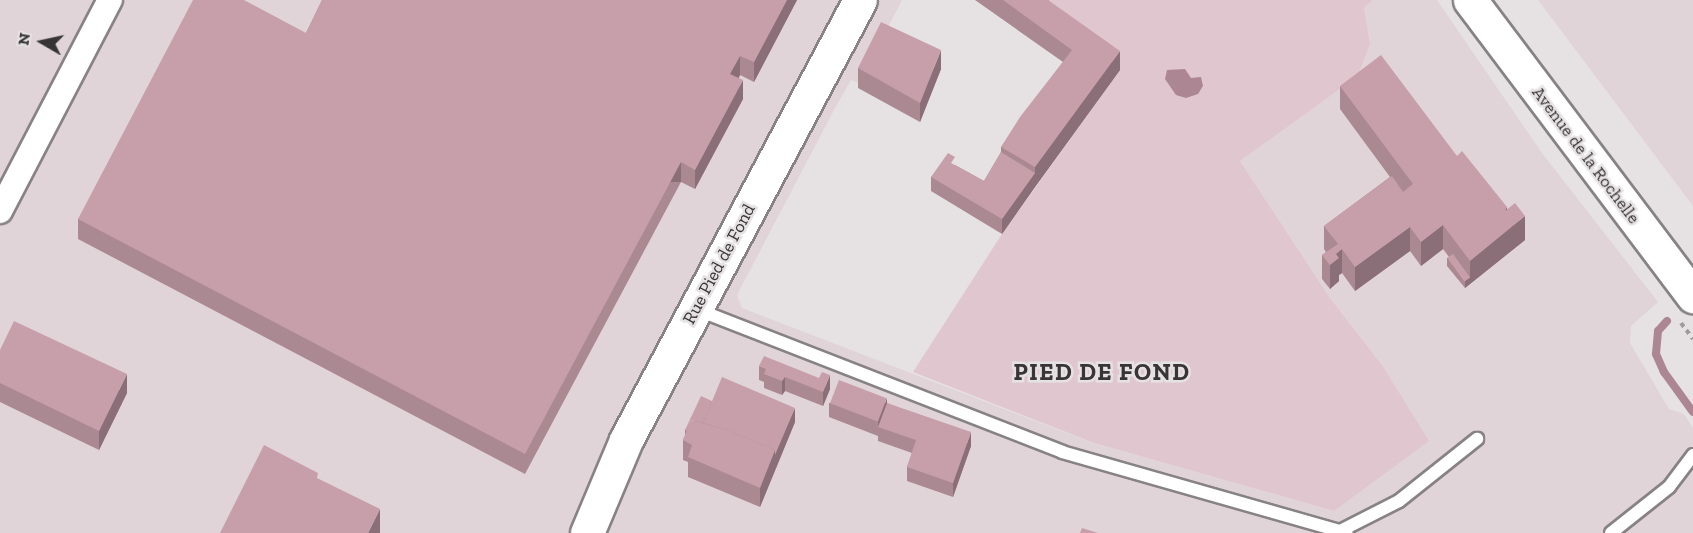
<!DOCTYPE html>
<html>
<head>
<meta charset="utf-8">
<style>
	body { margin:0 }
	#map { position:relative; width:1693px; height:533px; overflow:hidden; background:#e6e2e3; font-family:"Zilla Slab",serif }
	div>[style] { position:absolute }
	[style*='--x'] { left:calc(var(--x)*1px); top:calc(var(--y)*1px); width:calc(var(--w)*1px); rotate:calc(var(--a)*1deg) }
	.built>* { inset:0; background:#e1d4d8 }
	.green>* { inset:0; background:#e0c6ce }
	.water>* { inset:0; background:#ad8693 }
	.stream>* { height:8px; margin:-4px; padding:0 4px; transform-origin:4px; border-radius:4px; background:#ad8693 }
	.path>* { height:4px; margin-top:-2px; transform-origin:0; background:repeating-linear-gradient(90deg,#9e9b9b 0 4.5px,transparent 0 9px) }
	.roads { filter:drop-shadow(2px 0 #878284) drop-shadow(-2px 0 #878284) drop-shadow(0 2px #878284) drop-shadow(0 -2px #878284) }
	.lane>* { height:12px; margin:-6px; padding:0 6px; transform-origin:6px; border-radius:6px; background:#fff }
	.street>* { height:24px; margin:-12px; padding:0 12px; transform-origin:12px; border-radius:12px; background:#fff }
	.secondary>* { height:33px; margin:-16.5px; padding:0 16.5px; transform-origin:16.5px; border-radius:16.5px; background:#fff }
	.primary>* { height:33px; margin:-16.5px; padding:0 16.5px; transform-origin:16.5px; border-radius:16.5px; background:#fff }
	.wall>* { inset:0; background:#ab8993 }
	.shaded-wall>* { inset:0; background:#8b6f78; transform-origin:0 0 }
	.building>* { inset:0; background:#c79fab; transform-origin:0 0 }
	span { translate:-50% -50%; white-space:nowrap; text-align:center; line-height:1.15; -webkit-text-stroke:5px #e6e2e3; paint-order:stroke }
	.street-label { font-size:18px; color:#363434 }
	.district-label { font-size:24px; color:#393536; font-weight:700; letter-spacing:1.5px }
	.north { position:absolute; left:12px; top:12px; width:60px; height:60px; -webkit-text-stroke:4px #e6e2e3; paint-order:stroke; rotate:279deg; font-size:16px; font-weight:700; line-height:24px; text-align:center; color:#363434 }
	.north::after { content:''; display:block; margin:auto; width:21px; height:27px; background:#363434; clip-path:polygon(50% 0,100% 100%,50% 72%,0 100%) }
</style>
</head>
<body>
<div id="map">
	<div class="built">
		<i style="clip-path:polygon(0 0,902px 0,859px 83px,851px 80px,834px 110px,737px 295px,742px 308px,1093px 443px,1334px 511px,1382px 365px,1330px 298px,1240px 161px,1358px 76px,1370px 44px,1364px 8px,1373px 0,1437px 0,1542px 153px,1658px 302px,1631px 326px,1630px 343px,1669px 409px,1684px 414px,1693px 428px,1693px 533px,0 533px)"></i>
		<i style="clip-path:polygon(1538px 0,1693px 0,1693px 206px)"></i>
	</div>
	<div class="green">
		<i style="clip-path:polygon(1021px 0,1373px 0,1364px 8px,1370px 44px,1358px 76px,1240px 161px,1330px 298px,1382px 365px,1429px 441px,1334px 511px,1094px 443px,913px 372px,1002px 234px,1120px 70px)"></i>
	</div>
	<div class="water">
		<i style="clip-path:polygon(1185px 69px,1191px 78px,1201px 77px,1203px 86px,1198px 94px,1186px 98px,1176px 95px,1165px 79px,1167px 70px)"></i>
	</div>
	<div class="stream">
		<i style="--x:1667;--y:321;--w:13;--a:132"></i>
		<i style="--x:1658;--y:331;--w:23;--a:95"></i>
		<i style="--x:1656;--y:354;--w:20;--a:66"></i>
		<i style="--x:1664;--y:372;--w:49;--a:54.1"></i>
	</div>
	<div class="path">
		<i style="--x:1681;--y:323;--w:20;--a:53"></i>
	</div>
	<div class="roads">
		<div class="lane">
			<i style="--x:696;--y:309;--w:393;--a:21.3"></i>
			<i style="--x:1062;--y:452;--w:296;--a:15.9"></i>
			<i style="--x:1340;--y:531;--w:66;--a:-27"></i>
			<i style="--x:1399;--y:501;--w:100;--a:-38.5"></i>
			<i style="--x:1611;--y:533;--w:74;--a:-38.4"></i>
			<i style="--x:1669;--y:487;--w:40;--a:-53"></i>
		</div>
		<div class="street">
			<i style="--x:0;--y:211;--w:238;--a:-62.5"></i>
		</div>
		<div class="secondary">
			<i style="--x:587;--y:533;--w:101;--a:-67.2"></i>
			<i style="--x:626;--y:440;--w:498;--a:-62"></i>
		</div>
		<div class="primary">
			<i style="--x:1470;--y:0;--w:371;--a:53"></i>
		</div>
	</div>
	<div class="wall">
		<i style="clip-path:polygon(322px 0,797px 0,754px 82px,740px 75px,739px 78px,743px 99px,695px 189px,681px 182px,525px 474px,78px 239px,78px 219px,306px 33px)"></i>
		<i style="clip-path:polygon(975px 0,1048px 0,1120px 70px,1035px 187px,1002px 234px,931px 191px,931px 177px,955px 165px,984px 181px,1001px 152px,1001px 147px,1063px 62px)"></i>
		<i style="clip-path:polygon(858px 68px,941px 69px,920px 122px,858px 88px)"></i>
		<i style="clip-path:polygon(1340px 86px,1457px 156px,1507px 209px,1525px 240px,1465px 288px,1447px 266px,1447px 258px,1449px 257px,1443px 249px,1421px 266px,1410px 251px,1355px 291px,1342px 273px,1339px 275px,1339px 281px,1330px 289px,1322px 279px,1322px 255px,1326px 252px,1324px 249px,1324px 226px,1390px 177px,1340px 109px)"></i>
		<i style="clip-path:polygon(0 350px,127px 393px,99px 450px,0 402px)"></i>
		<i style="clip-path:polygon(759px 366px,830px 389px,823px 406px,785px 391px,782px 395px,764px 388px,764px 382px,759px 380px)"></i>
		<i style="clip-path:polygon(712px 401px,795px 422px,760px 507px,688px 477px,688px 462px,683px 460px,683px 440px,685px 436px,685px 430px)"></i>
		<i style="clip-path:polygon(829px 403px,887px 403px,971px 446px,953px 497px,907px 481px,907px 467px,912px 453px,878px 441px,878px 436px,829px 417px)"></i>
	</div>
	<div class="shaded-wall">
		<i style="clip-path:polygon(787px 0,797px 0,754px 82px,754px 62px)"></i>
		<i style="clip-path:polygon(941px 50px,941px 69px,920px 122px,920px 103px)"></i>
		<i style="clip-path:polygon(1120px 51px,1120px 70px,1035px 187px,1002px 234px,1002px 219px,1035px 173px,1035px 167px)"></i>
		<i style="clip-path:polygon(740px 56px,740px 75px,730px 93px,730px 74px)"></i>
		<i style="clip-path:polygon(743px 80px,743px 99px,695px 189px,695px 170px)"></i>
		<i style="left:681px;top:162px;width:20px;height:331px;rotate:90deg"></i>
		<i style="clip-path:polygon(1507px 207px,1507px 230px,1525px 216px,1525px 240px,1465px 288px,1465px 281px,1470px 277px,1470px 261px)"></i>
		<i style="clip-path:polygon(1443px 225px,1443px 249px,1421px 266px,1421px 242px)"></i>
		<i style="clip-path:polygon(1410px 227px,1410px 251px,1355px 291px,1355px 267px)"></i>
		<i style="clip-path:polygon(1342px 249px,1342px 273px,1339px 275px,1339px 281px,1330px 289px,1330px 265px,1336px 254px)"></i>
		<i style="clip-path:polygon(127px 374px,127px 393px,99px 450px,99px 431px)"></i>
		<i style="clip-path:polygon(830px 375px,830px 389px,823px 406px,823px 392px)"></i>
		<i style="clip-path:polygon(785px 377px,785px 391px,782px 395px,782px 381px)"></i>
		<i style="clip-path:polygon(887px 398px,887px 412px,878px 427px,878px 422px)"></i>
		<i style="clip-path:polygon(795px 408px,795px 422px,760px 507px,760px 488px,775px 450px)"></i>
		<i style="clip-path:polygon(971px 432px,971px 446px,953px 497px,953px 483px)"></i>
		<i style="clip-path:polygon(380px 509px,380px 533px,368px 533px)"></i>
	</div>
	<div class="building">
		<i style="clip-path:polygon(193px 0,244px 0,306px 33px,322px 0,787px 0,754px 62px,740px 56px,730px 74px,743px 80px,695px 170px,681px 162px,525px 454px,78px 219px)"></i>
		<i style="clip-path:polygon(1003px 0,1048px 0,1120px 51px,1035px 167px,1001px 147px,1020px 117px,1072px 50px)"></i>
		<i style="clip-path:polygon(881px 22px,941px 50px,920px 103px,858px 68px)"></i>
		<i style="clip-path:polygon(1381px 55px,1457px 156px,1462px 151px,1507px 207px,1505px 211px,1515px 203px,1525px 216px,1470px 261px,1443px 225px,1421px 242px,1410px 227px,1355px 267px,1342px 249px,1336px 254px,1339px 258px,1330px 265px,1322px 255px,1338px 244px,1324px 226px,1392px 176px,1403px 192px,1413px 184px,1340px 86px)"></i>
		<i style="clip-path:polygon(1001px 152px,1035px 173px,1002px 219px,931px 177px,948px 153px,955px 157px,951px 163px,984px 181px)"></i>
		<i style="left:1453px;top:254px;width:29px;height:7px;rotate:54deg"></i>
		<i style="clip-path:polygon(14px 321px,127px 374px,99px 431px,0 383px,0 350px)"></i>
		<i style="clip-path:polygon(764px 356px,819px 378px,822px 372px,830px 375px,823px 392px,785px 377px,782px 381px,764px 374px,766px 369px,759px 366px)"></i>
		<i style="clip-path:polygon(722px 377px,795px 408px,775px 455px,775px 450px,724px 429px,703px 423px)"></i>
		<i style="left:839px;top:380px;width:51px;height:25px;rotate:21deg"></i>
		<i style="clip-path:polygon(701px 396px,712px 401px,703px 423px,691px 420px,687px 431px,685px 430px)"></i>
		<i style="clip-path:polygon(887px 403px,971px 432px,953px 483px,907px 467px,916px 440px,878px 427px)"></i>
		<i style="clip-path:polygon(691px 420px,724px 429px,775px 450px,760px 488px,688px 457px,692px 445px,683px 440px)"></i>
		<i style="clip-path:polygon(264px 445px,318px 473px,317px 478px,380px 509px,368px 533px,220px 533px)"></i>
		<i style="clip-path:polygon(1082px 528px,1098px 533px,1080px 533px)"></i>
	</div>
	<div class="street-label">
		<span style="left:1586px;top:155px;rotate:53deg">Avenue de la Rochelle</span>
		<span style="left:719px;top:264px;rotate:-62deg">Rue Pied de Fond</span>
	</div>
	<div class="district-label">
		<span style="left:1102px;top:372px">PIED DE FOND</span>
	</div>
	<div class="north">N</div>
</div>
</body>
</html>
